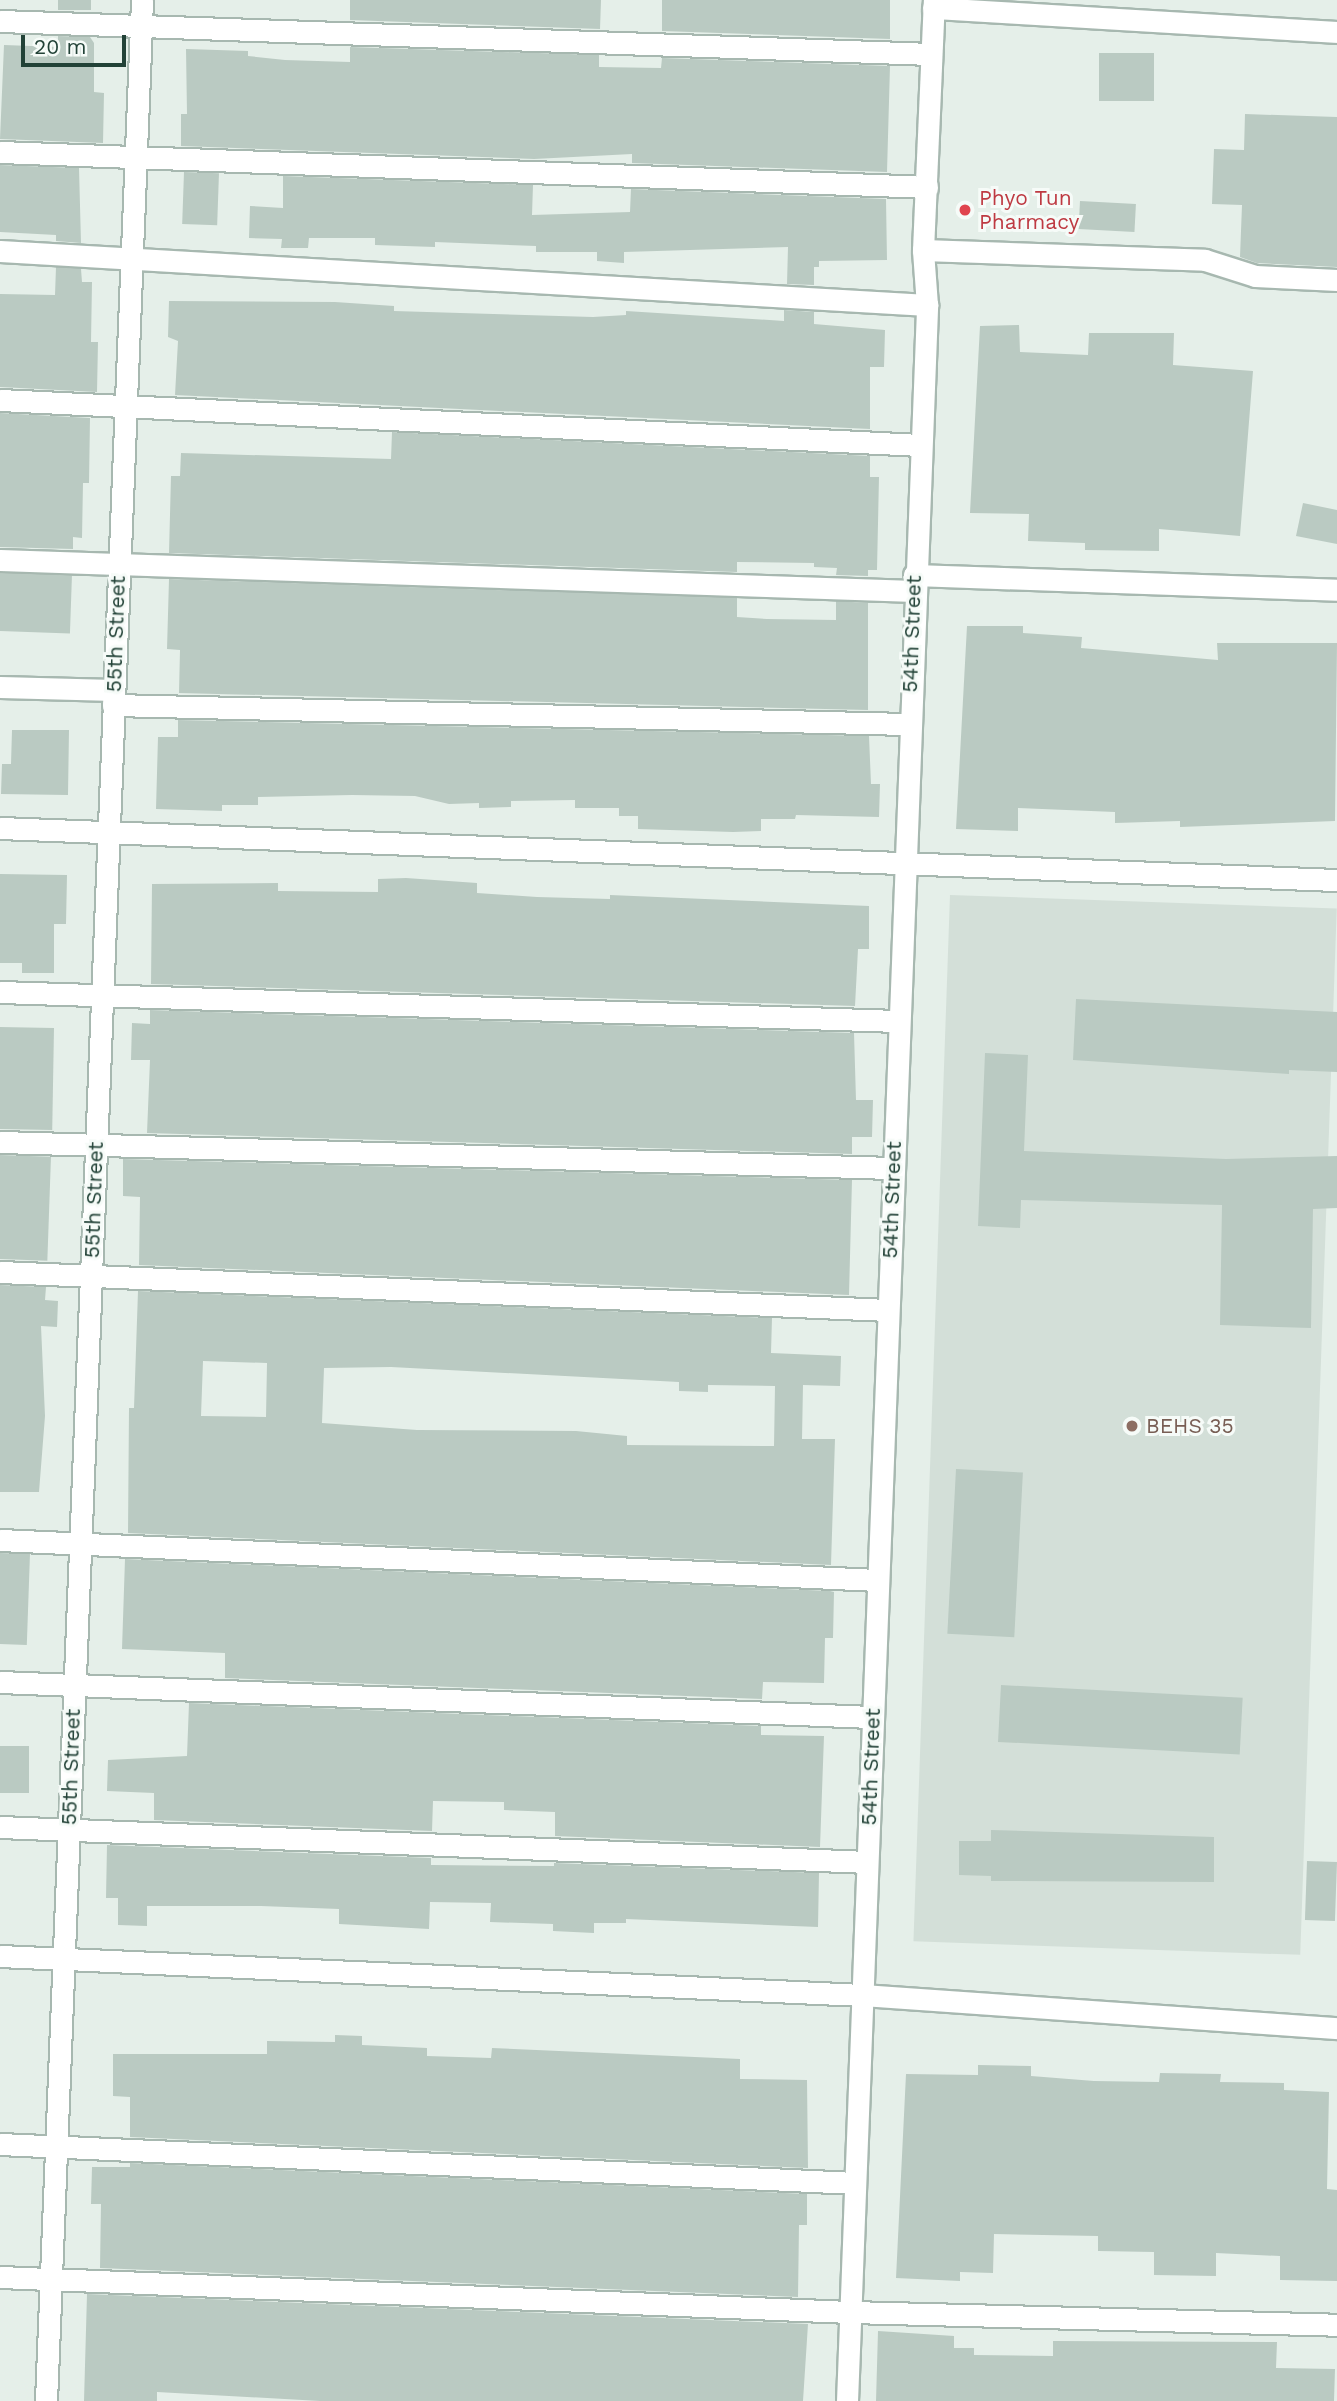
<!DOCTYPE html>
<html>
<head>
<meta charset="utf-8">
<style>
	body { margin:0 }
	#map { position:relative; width:1337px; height:2401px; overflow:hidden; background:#e5efe9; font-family:"Work Sans",sans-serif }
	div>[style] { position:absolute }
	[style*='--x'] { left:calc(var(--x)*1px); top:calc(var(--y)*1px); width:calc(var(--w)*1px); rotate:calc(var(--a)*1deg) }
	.built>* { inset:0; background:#d3dfd8; transform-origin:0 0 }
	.building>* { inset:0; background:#bacac2; transform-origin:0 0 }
	.roads { filter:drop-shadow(2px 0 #a7b8b0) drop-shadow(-2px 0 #a7b8b0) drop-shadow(0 2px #a7b8b0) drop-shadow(0 -2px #a7b8b0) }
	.street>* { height:21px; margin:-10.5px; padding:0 10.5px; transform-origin:10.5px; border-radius:10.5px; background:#fff }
	.dots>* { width:19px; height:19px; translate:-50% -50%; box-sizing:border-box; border:4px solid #f6fbf8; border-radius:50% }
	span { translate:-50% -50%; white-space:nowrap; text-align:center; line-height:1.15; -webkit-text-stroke:6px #f6fbf8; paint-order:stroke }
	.health-label { font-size:21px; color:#be3a42 }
	.left { translate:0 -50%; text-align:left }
	.street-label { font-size:21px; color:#224237 }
	.education-label { font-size:21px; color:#785e54 }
	.scale { position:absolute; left:21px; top:35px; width:105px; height:32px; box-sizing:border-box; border:4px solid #224237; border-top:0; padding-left:9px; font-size:21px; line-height:24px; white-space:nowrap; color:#224237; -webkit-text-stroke:5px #f6fbf8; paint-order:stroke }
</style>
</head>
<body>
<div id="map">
	<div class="built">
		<i style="left:950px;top:895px;width:387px;height:1047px;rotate:2deg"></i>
	</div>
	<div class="building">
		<i style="left:58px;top:0;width:33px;height:10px"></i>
		<i style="clip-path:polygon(350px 0,601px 0,600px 29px,350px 20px)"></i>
		<i style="clip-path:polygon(662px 0,890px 0,890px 39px,662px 31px)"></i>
		<i style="clip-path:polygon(58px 36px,90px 37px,94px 43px,94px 92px,104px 93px,103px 143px,0 139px,4px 45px,58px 47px)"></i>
		<i style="clip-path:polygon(350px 47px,599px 55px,599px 67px,661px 68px,662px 58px,890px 66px,887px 172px,632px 163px,632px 154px,534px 159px,181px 146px,181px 114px,187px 114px,186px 49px,248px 51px,248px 56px,285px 60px,350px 62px)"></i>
		<i style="left:1099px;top:53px;width:55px;height:48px"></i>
		<i style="clip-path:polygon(1245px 114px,1337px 117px,1337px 267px,1257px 263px,1240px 257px,1242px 205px,1212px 204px,1214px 149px,1244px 150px)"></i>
		<i style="clip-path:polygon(0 165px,79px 168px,81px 243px,56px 241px,56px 235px,0 232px)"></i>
		<i style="left:184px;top:172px;width:35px;height:52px;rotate:2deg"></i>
		<i style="clip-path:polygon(283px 176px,533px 185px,532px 215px,630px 212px,631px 189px,886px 199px,887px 260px,819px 261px,819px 267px,814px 267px,814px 285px,787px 284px,788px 247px,624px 252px,624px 263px,597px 261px,597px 252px,536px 252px,536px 246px,435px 242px,435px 247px,375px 245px,375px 238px,309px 238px,308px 248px,281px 248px,282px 239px,249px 238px,250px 206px,283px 208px)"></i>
		<i style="left:1080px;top:201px;width:56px;height:28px;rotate:3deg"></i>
		<i style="clip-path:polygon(56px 267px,81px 269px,82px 282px,92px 282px,91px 342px,98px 342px,97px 392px,0 387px,0 294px,55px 295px)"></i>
		<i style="clip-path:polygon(169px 301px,335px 302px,394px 306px,394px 311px,593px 317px,626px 315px,626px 311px,784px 321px,784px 310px,814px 312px,814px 324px,885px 330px,884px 367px,870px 367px,870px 429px,175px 395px,178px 341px,168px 337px)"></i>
		<i style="clip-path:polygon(1019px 325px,1020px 352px,1088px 355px,1089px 333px,1174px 333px,1173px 365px,1253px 371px,1240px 536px,1159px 529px,1159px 551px,1085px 550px,1085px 543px,1028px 541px,1029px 514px,970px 513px,980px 326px)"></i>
		<i style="clip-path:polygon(0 413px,90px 418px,89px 483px,83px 483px,82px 538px,73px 537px,73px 549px,0 547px)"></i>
		<i style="clip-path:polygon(392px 432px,870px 456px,870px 477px,879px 477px,877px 570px,868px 570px,868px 576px,836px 575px,837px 568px,814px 567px,814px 563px,737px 562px,737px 572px,169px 553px,171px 476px,180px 476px,181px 453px,391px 459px)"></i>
		<i style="clip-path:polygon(1303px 503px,1337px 510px,1337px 544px,1296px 536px)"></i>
		<i style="left:0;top:573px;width:72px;height:58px;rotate:2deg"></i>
		<i style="clip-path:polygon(169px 579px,737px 598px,737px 617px,767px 619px,836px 620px,836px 601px,868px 603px,868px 710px,179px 693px,180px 650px,167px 649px)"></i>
		<i style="clip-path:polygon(967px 626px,1023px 626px,1023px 633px,1082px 637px,1081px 648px,1218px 660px,1217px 643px,1337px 643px,1335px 821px,1180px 827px,1180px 821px,1115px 823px,1115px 812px,1018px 808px,1018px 831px,956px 829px)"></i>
		<i style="clip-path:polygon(178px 720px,869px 736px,871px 784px,880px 784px,879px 817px,796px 815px,795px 819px,761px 819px,761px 831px,733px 832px,638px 829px,638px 816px,619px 816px,619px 808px,575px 808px,575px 800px,511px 801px,511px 807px,479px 808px,479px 803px,449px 804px,415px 796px,352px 795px,258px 797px,258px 805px,222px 805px,222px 811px,156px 809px,158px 737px,178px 737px)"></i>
		<i style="clip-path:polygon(12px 730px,69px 730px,68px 795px,1px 794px,2px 764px,11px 764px)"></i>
		<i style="clip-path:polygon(0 874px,67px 875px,66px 924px,54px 924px,54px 973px,22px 973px,22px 963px,0 963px)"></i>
		<i style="clip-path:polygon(406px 878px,477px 883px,477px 893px,537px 897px,610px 899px,610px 895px,869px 906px,869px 949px,858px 949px,855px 1006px,151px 984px,152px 884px,278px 883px,278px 891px,378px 892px,378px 879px)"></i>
		<i style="clip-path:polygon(1076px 999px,1337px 1012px,1337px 1072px,1289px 1070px,1289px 1074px,1073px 1060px)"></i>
		<i style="clip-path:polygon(150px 1010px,854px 1033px,856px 1100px,873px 1100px,872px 1137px,852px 1137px,852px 1154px,147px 1133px,150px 1060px,131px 1060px,132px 1023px,150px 1024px)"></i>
		<i style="left:0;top:1027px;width:54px;height:102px;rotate:1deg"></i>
		<i style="clip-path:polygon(985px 1053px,1028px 1055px,1024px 1151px,1226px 1159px,1337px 1156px,1337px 1208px,1313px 1209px,1311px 1328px,1220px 1325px,1222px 1205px,1021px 1200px,1020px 1228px,978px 1226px)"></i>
		<i style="left:0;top:1155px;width:51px;height:104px;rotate:2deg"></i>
		<i style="clip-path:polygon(123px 1159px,852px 1180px,849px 1295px,139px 1265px,140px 1197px,123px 1196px)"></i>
		<i style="clip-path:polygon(0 1285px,46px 1287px,45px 1300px,58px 1301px,57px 1327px,41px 1326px,45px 1416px,39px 1492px,0 1492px)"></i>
		<i style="clip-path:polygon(evenodd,138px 1291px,772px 1318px,771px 1353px,841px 1356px,840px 1386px,803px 1385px,802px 1439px,835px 1439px,831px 1565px,128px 1533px,129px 1408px,134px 1408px,138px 1291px,203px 1361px,267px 1363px,266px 1417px,201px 1416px,203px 1361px,138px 1291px,391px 1367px,679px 1382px,679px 1391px,708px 1392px,708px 1385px,775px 1386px,774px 1446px,627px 1445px,627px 1436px,576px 1431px,417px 1430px,322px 1423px,324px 1368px,391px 1367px)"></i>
		<i style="left:956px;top:1469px;width:67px;height:165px;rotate:3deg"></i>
		<i style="left:0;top:1553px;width:30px;height:91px;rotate:2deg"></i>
		<i style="clip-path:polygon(125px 1559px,830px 1591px,834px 1592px,833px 1638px,825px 1638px,824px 1683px,763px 1682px,762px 1699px,225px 1678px,225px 1653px,122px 1649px)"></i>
		<i style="left:1001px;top:1685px;width:242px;height:57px;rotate:3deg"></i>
		<i style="clip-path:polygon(189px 1703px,761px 1726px,761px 1735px,824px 1736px,820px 1847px,555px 1836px,555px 1812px,504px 1810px,504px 1802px,433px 1801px,432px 1831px,154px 1820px,154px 1793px,107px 1791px,108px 1760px,187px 1756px)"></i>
		<i style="left:0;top:1746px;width:29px;height:47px"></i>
		<i style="clip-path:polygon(991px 1830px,1214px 1837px,1214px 1882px,991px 1881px,991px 1876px,959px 1875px,959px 1841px,991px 1841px)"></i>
		<i style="clip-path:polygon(107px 1845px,431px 1858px,431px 1865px,554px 1866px,554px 1863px,819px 1873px,818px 1927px,626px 1919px,626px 1923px,594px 1923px,594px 1933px,553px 1931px,553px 1924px,490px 1922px,491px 1903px,430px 1902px,429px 1929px,339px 1924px,339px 1909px,261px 1906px,147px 1906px,147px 1926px,118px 1925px,118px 1898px,106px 1898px)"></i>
		<i style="left:1307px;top:1861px;width:30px;height:59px;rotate:2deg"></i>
		<i style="clip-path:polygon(335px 2035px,362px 2036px,362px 2045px,427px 2048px,427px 2056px,491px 2058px,492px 2048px,740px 2059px,740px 2079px,807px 2080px,808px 2168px,130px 2137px,130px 2097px,113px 2096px,113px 2054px,267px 2054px,267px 2041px,335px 2042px)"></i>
		<i style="clip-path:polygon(978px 2065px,1031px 2066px,1031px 2076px,1094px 2081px,1159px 2082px,1160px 2073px,1221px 2074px,1220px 2082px,1284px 2083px,1284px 2090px,1329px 2092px,1327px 2189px,1337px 2190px,1337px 2281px,1280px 2280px,1280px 2256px,1216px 2253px,1216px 2276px,1154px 2275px,1154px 2252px,1098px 2251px,1098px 2236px,994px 2234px,993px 2273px,960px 2272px,960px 2281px,896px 2278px,906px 2074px,978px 2075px)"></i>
		<i style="clip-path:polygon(130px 2163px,807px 2194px,807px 2225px,799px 2225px,798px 2297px,100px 2268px,101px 2204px,91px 2204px,92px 2167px,130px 2167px)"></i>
		<i style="clip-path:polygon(87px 2294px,808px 2324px,803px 2401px,320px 2401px,157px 2392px,157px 2401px,84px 2401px)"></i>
		<i style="clip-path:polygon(878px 2331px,954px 2336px,954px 2348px,974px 2348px,974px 2355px,1053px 2356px,1053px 2341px,1277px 2342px,1276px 2368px,1335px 2369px,1334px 2401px,876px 2401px)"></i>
	</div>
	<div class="roads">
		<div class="street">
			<i style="--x:933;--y:8;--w:405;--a:3.4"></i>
			<i style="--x:0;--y:21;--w:931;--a:2.03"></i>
			<i style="--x:0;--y:152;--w:928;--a:2.16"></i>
			<i style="--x:923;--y:250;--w:282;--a:2"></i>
			<i style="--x:1205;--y:260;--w:52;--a:17.7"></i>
			<i style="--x:1255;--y:276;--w:82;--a:2.8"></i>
			<i style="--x:0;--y:251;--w:929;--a:3.33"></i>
			<i style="--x:0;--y:400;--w:920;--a:2.8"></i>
			<i style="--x:0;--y:560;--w:915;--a:1.94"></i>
			<i style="--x:914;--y:591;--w:16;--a:-90"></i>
			<i style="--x:914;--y:575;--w:423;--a:2"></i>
			<i style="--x:0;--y:687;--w:114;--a:1.5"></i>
			<i style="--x:114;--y:690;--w:15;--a:94"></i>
			<i style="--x:113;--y:705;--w:796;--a:1.37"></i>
			<i style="--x:0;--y:828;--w:1338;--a:2.23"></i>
			<i style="--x:0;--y:992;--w:899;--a:1.85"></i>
			<i style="--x:0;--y:1142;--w:893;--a:1.67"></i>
			<i style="--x:0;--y:1272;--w:889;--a:2.45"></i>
			<i style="--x:0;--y:1540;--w:879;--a:2.61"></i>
			<i style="--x:0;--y:1682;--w:874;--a:2.3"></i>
			<i style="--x:0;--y:1827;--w:868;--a:2.31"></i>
			<i style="--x:0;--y:1956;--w:863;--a:2.59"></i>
			<i style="--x:862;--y:1995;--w:476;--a:4"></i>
			<i style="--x:0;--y:2144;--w:856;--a:2.61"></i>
			<i style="--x:0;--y:2277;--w:851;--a:2.36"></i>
			<i style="--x:850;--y:2312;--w:487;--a:1.5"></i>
			<i style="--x:46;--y:2401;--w:2403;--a:-87.71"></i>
			<i style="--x:847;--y:2401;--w:2098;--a:-87.81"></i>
			<i style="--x:927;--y:305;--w:55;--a:-94.2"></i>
			<i style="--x:923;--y:250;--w:250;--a:-87.5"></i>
		</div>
	</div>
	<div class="dots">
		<i style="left:965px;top:210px;background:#e0444e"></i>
		<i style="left:1132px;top:1426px;background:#8d6e63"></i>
	</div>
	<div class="health-label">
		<span class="left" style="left:979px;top:210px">Phyo Tun<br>Pharmacy</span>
	</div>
	<div class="street-label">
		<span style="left:116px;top:634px;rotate:-88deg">55th Street</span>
		<span style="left:912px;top:634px;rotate:-88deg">54th Street</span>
		<span style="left:94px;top:1200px;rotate:-88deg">55th Street</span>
		<span style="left:892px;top:1200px;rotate:-88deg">54th Street</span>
		<span style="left:71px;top:1767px;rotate:-88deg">55th Street</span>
		<span style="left:871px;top:1767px;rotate:-88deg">54th Street</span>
	</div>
	<div class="education-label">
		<span class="left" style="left:1146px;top:1426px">BEHS 35</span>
	</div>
	<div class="scale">20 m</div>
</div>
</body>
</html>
